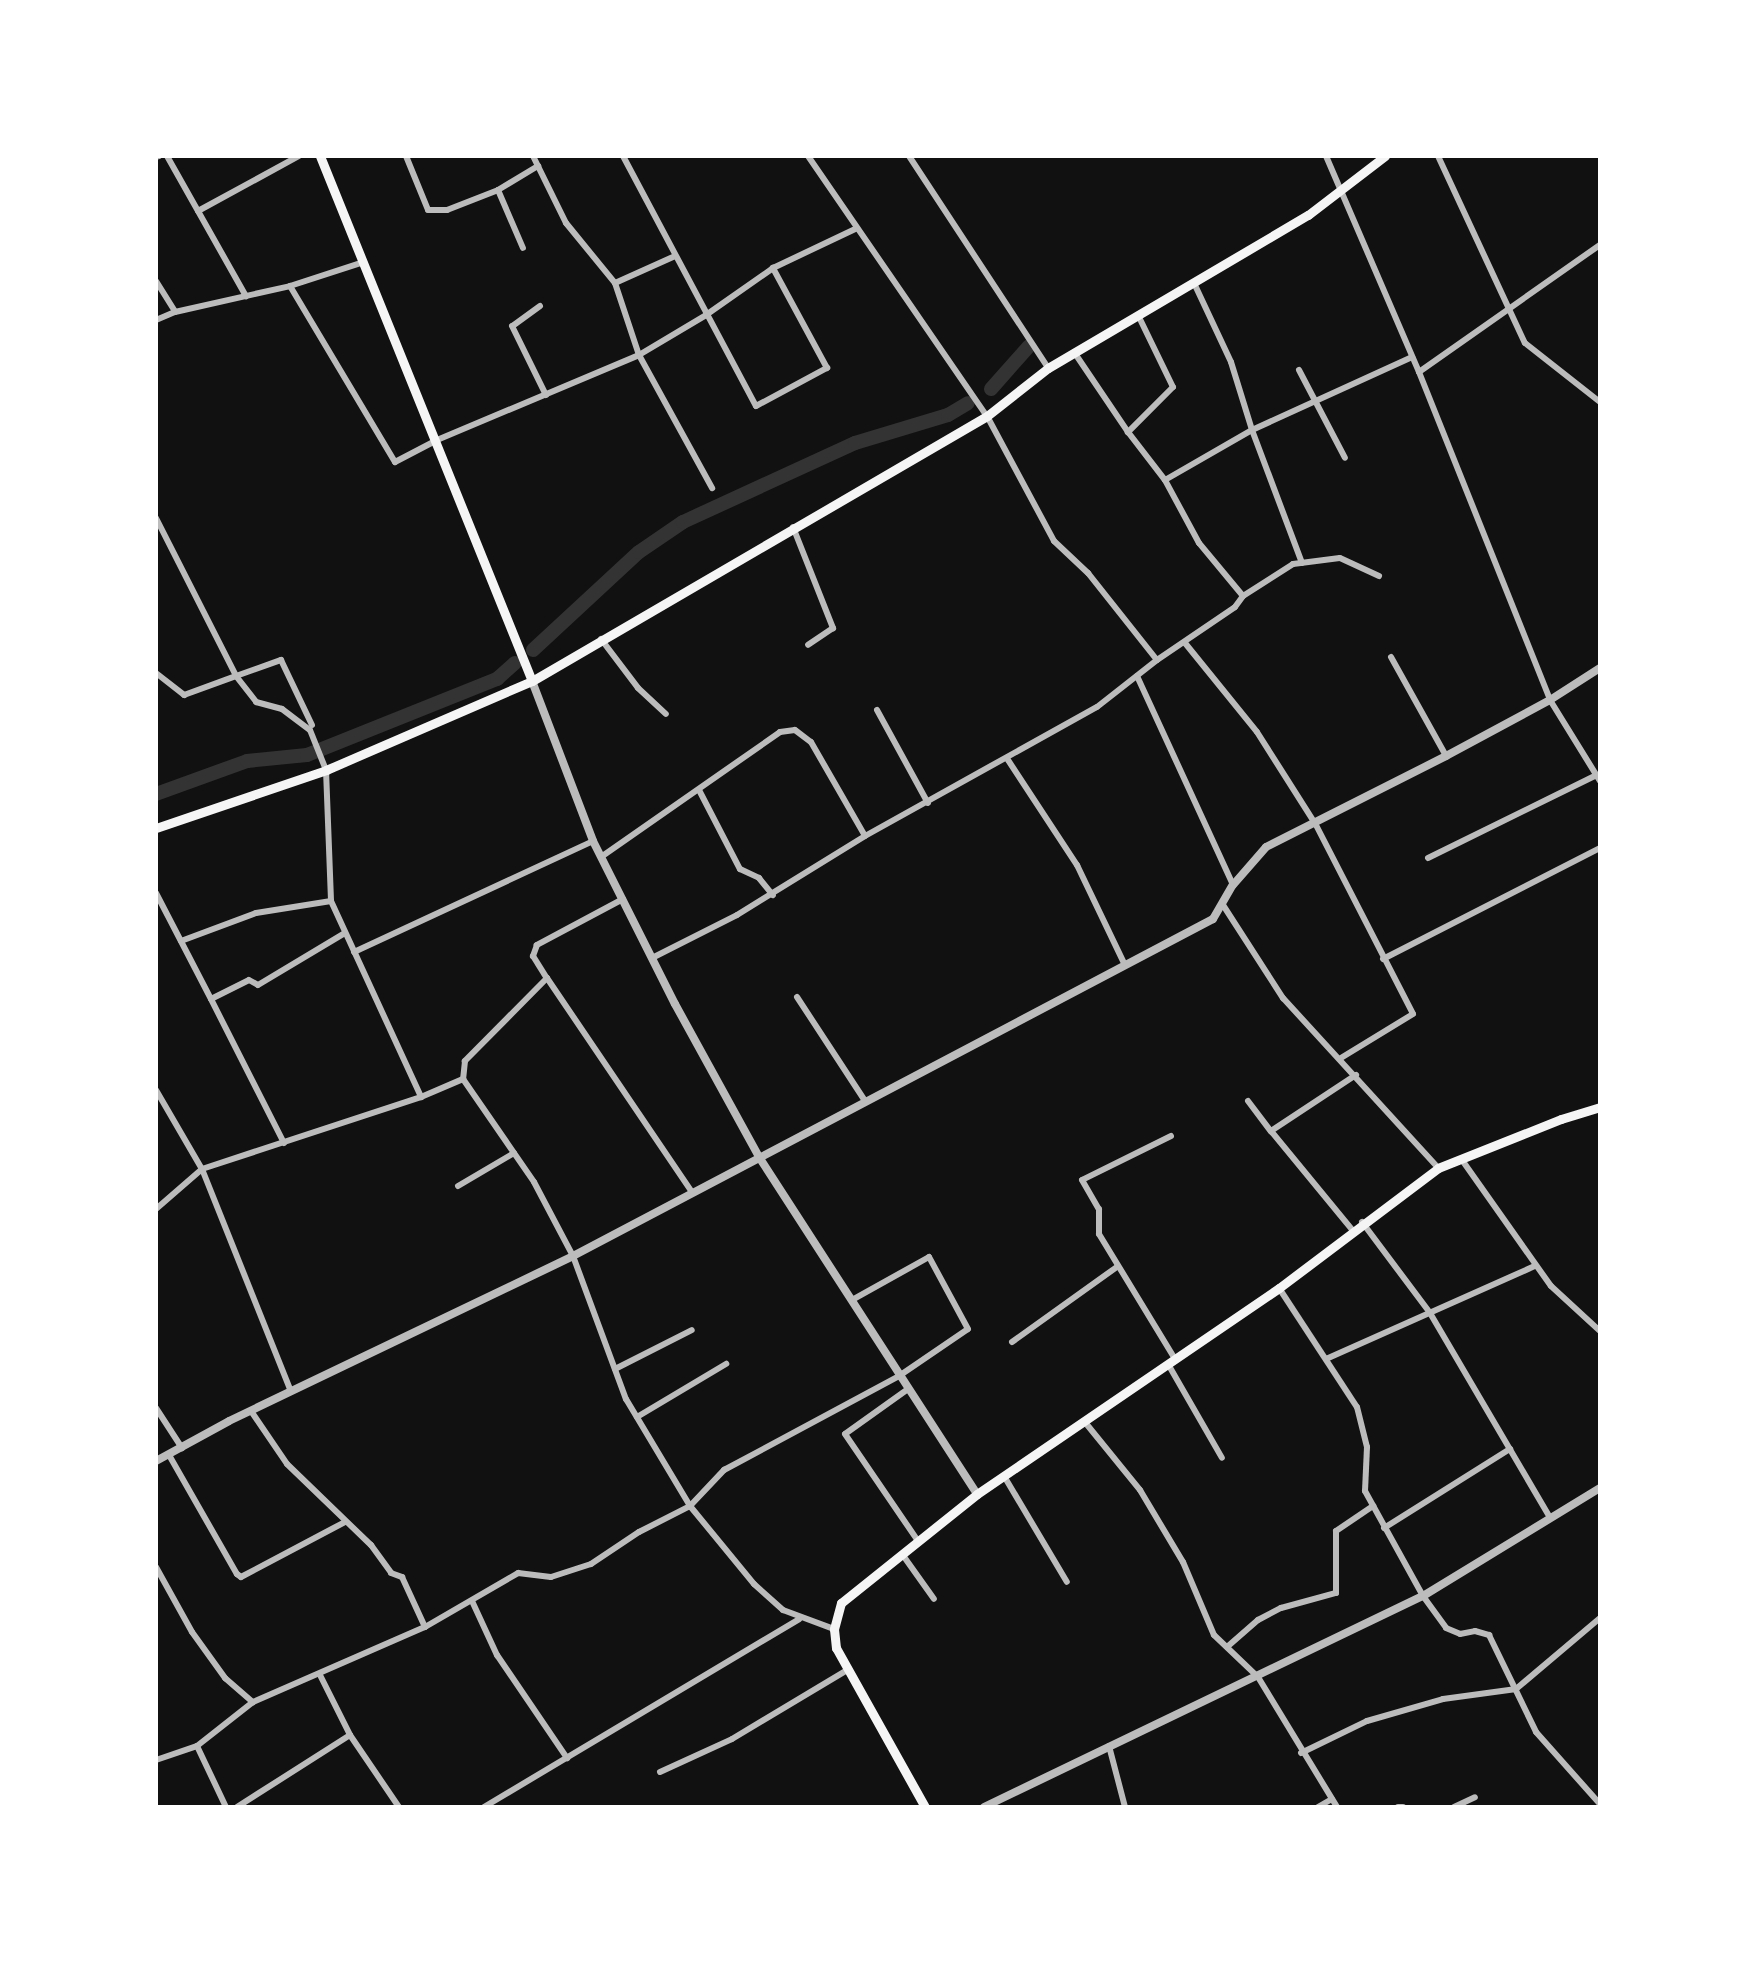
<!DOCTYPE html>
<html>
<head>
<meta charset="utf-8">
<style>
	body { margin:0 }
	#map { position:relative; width:1756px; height:1963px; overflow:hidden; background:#111; font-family:"Fira Sans Condensed",sans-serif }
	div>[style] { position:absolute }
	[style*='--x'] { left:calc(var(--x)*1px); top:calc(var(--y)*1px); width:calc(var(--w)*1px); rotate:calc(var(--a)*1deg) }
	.canal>* { height:14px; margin:-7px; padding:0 7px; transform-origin:7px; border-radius:7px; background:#333 }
	.minor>* { height:6px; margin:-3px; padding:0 3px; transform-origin:3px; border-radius:3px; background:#bcbcbc }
	.tertiary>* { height:8px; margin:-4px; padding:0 4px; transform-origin:4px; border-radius:4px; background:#bcbcbc }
	.secondary>* { height:9px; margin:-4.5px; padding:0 4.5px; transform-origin:4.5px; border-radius:4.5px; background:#f5f5f5 }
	span { translate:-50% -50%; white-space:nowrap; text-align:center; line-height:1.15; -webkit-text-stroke:8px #fff; paint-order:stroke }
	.frame { position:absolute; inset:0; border:158px solid #fff; pointer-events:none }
</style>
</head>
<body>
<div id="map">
	<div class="canal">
		<i style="--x:991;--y:389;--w:57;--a:-48.5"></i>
		<i style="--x:533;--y:650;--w:144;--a:-42.8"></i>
		<i style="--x:639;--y:552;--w:53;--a:-34.3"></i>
		<i style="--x:683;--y:522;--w:189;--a:-24.7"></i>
		<i style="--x:855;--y:443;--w:97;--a:-16.8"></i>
		<i style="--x:948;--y:415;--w:23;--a:-31"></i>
		<i style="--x:156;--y:794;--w:97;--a:-19.9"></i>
		<i style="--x:247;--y:761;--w:60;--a:-5.7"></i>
		<i style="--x:307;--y:755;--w:205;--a:-21.8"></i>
		<i style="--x:497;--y:679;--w:24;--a:-42"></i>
	</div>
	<div class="minor">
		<i style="--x:167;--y:156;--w:161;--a:60.6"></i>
		<i style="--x:406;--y:156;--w:58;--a:67.8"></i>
		<i style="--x:428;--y:210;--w:19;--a:0"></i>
		<i style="--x:447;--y:210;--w:55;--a:-21.4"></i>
		<i style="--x:498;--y:190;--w:47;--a:-31"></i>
		<i style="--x:533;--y:156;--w:75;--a:63.8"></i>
		<i style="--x:566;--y:223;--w:77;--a:50.8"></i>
		<i style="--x:615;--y:283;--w:66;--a:-24.2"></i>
		<i style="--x:623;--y:156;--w:283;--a:62"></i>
		<i style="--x:756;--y:406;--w:81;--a:-28.2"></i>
		<i style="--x:827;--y:368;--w:114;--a:-118.4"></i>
		<i style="--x:808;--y:156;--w:316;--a:55.5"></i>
		<i style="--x:987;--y:416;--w:142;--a:61.8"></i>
		<i style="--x:1054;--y:541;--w:47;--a:43.3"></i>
		<i style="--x:1088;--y:573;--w:111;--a:51.6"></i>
		<i style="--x:909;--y:156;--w:254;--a:56.7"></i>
		<i style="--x:1326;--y:156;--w:235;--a:66.7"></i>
		<i style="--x:1419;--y:372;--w:353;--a:68.2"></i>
		<i style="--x:1550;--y:700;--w:95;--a:58.3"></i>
		<i style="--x:1438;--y:156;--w:206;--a:65.1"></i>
		<i style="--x:1525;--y:343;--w:95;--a:38.2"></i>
		<i style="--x:156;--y:157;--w:3;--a:-18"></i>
		<i style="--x:498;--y:190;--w:63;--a:66.7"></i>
		<i style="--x:198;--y:211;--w:115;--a:-28.6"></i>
		<i style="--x:156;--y:281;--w:36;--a:58"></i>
		<i style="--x:615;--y:283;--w:76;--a:71.6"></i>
		<i style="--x:639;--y:355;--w:152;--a:61.2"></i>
		<i style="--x:1194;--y:283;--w:87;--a:64.9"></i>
		<i style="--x:1231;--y:362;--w:71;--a:72.8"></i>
		<i style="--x:1252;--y:430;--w:142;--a:69.4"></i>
		<i style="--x:290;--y:286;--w:205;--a:59.2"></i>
		<i style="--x:395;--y:462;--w:47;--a:-27.6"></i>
		<i style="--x:437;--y:440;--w:219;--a:-22.8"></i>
		<i style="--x:639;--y:355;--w:78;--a:-30.8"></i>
		<i style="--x:706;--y:315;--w:82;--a:-35"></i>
		<i style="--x:773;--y:268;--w:91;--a:-25.4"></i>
		<i style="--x:540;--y:306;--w:34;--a:144"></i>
		<i style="--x:512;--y:326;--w:77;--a:63.8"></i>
		<i style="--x:1138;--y:315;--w:80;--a:64.1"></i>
		<i style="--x:1173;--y:387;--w:64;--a:135"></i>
		<i style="--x:1128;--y:432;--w:61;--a:52.4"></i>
		<i style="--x:156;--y:320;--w:21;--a:-23"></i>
		<i style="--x:175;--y:312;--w:118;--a:-12.7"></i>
		<i style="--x:290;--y:286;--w:78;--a:-18"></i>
		<i style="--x:1074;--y:352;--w:97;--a:56"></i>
		<i style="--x:1299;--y:370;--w:99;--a:62.4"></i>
		<i style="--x:1419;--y:372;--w:221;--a:-35.1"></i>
		<i style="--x:156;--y:518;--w:177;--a:63.1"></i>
		<i style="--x:236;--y:676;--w:48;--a:-19.6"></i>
		<i style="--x:281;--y:660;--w:72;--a:64.5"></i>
		<i style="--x:793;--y:527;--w:109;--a:68.4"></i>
		<i style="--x:833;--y:628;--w:30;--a:146"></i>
		<i style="--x:1243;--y:596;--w:69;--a:-129.7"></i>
		<i style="--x:1199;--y:543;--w:72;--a:-118.4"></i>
		<i style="--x:1165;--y:480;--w:100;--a:-29.9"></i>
		<i style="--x:1252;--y:430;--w:176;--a:-24.5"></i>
		<i style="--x:601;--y:639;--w:61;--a:52.9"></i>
		<i style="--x:638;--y:688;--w:38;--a:43"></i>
		<i style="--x:1185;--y:643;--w:114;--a:51"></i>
		<i style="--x:1257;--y:732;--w:110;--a:57.6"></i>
		<i style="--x:1316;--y:825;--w:212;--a:62.8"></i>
		<i style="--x:1413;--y:1014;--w:84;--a:148.6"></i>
		<i style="--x:1391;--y:657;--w:113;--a:60.9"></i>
		<i style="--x:156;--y:673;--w:36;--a:38"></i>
		<i style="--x:184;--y:695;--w:55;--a:-20.1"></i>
		<i style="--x:236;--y:676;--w:33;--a:52"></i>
		<i style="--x:256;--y:702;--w:27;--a:15"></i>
		<i style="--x:282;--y:709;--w:35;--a:37"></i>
		<i style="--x:310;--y:730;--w:43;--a:68.2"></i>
		<i style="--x:326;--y:770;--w:131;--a:87.8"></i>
		<i style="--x:331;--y:901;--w:216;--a:65.3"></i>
		<i style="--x:1137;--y:676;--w:230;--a:65.3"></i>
		<i style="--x:877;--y:710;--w:106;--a:61.3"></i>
		<i style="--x:1008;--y:760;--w:126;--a:56.7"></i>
		<i style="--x:1077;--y:865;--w:111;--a:64.4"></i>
		<i style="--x:699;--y:790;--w:89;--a:62.6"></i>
		<i style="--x:740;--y:869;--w:21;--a:25"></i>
		<i style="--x:759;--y:878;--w:22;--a:51"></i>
		<i style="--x:601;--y:857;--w:218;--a:-34.9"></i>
		<i style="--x:780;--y:732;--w:15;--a:-8"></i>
		<i style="--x:795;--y:730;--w:20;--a:37"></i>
		<i style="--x:811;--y:742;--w:108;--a:60.1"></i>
		<i style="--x:1428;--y:858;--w:188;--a:-26.2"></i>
		<i style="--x:156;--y:893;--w:119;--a:62.6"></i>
		<i style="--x:623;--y:899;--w:98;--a:151.9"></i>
		<i style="--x:537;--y:945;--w:12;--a:110"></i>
		<i style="--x:533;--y:956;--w:26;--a:58"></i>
		<i style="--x:547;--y:978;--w:117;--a:134.7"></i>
		<i style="--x:465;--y:1061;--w:18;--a:96"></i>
		<i style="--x:463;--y:1079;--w:125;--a:55.4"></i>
		<i style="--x:534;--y:1182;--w:84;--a:62.2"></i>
		<i style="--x:573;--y:1256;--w:153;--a:69.7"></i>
		<i style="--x:626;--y:1399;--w:125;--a:59.1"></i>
		<i style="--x:690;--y:1506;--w:101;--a:50.6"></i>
		<i style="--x:754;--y:1584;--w:39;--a:42"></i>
		<i style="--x:783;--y:1610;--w:54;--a:20.4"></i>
		<i style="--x:1223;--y:905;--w:111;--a:57.2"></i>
		<i style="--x:1283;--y:998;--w:230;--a:47.6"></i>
		<i style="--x:181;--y:941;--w:80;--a:-20.5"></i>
		<i style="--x:256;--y:913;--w:76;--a:-9.1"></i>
		<i style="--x:354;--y:952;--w:264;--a:-24.9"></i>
		<i style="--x:652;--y:958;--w:95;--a:-26.8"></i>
		<i style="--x:737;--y:915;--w:150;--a:-31.7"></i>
		<i style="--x:865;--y:836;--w:265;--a:-29.1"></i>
		<i style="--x:1097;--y:707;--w:76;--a:-38.1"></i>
		<i style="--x:1157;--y:660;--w:94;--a:-34.2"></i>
		<i style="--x:1235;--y:607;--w:14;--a:-54"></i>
		<i style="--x:1243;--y:596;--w:59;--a:-32.6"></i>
		<i style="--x:1293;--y:564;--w:47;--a:-7.3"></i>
		<i style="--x:1340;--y:558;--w:43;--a:24.8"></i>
		<i style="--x:1383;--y:959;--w:244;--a:-27.1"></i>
		<i style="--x:547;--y:978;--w:258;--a:55.9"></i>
		<i style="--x:797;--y:997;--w:124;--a:56.8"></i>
		<i style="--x:156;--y:1090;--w:91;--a:59.8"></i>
		<i style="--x:202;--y:1169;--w:240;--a:68.2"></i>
		<i style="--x:1248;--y:1101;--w:38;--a:53"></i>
		<i style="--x:1271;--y:1131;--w:102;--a:-33.4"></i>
		<i style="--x:1271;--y:1131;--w:129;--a:50.6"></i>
		<i style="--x:1171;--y:1136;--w:99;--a:153.7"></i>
		<i style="--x:1082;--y:1180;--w:34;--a:60"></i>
		<i style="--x:1099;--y:1209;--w:25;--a:90"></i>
		<i style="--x:1099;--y:1234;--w:146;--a:58.7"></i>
		<i style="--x:284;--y:1143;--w:161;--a:-116.9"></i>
		<i style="--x:211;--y:999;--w:42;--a:-26.6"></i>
		<i style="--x:249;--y:980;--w:10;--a:29"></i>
		<i style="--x:258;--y:985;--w:101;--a:-30.9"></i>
		<i style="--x:1462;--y:1160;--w:154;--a:54.8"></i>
		<i style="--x:1551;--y:1286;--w:67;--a:42.6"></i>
		<i style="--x:458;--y:1186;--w:65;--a:-30.5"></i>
		<i style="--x:156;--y:1209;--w:61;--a:-41"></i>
		<i style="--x:202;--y:1169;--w:231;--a:-18.2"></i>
		<i style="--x:421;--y:1097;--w:46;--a:-23.2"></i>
		<i style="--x:1362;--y:1222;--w:114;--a:53.2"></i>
		<i style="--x:1430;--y:1313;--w:235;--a:59.6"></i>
		<i style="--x:1279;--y:1288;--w:142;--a:56.8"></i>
		<i style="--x:1357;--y:1407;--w:41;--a:76"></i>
		<i style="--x:1367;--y:1447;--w:44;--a:92.6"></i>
		<i style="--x:1365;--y:1491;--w:120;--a:61.1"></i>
		<i style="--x:1423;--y:1596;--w:39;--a:54"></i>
		<i style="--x:1446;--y:1628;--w:15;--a:23"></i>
		<i style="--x:1460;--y:1634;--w:15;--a:-11"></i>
		<i style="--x:1475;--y:1631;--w:15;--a:16"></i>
		<i style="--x:1489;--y:1635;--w:108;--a:64.1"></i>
		<i style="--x:1536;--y:1732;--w:96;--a:48.4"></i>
		<i style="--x:1012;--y:1342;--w:130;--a:-35.6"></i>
		<i style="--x:1326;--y:1359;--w:229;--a:-24"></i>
		<i style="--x:1168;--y:1364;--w:108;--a:60.1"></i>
		<i style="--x:615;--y:1369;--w:86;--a:-26.9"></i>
		<i style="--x:908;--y:1389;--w:77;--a:144.5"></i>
		<i style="--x:845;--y:1434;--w:130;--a:55.7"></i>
		<i style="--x:156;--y:1408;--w:48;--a:57"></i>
		<i style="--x:251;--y:1411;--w:64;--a:55.8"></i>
		<i style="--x:287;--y:1464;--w:117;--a:44"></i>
		<i style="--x:371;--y:1545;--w:34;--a:54"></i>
		<i style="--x:391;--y:1573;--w:12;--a:20"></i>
		<i style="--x:402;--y:1577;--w:55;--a:65.3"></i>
		<i style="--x:637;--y:1417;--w:104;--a:-30.8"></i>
		<i style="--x:1084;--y:1421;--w:89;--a:50.9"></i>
		<i style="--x:1140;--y:1490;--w:84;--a:59.2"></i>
		<i style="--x:1183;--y:1562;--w:79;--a:67"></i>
		<i style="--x:1214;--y:1635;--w:61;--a:43.7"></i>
		<i style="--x:1258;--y:1677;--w:152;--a:58.7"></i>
		<i style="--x:169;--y:1455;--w:137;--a:60.3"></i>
		<i style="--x:237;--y:1574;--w:5;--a:37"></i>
		<i style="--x:241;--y:1577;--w:118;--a:-27.9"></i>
		<i style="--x:1004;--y:1476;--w:123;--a:59.3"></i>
		<i style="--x:1384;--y:1528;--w:149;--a:-32.1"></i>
		<i style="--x:902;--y:1554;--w:55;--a:54.6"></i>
		<i style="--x:156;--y:1567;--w:74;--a:61"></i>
		<i style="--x:192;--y:1632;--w:57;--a:54.3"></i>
		<i style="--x:225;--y:1678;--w:37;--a:41"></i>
		<i style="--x:472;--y:1601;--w:60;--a:65.2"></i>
		<i style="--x:497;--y:1655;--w:125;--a:55.8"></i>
		<i style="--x:1227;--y:1647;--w:41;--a:-41.1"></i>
		<i style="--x:1258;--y:1620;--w:26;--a:-28"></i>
		<i style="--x:1281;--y:1608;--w:57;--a:-15.3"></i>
		<i style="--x:1336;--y:1593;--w:62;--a:-90"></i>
		<i style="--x:1336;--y:1531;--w:45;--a:-34"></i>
		<i style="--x:320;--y:1675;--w:67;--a:63.4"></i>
		<i style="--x:350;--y:1735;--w:87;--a:55.8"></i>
		<i style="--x:197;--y:1746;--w:68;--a:64.6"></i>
		<i style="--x:1109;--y:1746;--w:63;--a:75.3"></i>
		<i style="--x:1301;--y:1753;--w:73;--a:-25.9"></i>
		<i style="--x:1367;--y:1721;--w:79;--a:-16.1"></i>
		<i style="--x:1443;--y:1699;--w:74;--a:-7.8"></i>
		<i style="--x:1516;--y:1689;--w:110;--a:-40.2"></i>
		<i style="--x:156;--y:1760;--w:43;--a:-18.9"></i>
		<i style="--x:197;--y:1746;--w:71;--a:-38.2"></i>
		<i style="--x:253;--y:1702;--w:188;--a:-23.6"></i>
		<i style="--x:425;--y:1627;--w:108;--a:-30.1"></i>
		<i style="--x:518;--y:1573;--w:33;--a:7"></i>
		<i style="--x:551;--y:1577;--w:42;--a:-18"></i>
		<i style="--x:591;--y:1564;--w:58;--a:-33.7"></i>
		<i style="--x:639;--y:1532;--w:57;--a:-27"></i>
		<i style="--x:690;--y:1506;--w:50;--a:-46.6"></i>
		<i style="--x:724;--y:1470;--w:199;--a:-28.2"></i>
		<i style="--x:899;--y:1376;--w:83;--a:-34.3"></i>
		<i style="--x:968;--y:1329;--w:82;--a:-118.4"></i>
		<i style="--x:929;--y:1257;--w:88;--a:150.8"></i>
		<i style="--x:660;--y:1772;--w:79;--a:-24.6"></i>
		<i style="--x:732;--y:1739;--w:136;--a:-30.9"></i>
		<i style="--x:237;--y:1807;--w:134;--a:-32.5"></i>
		<i style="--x:484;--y:1807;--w:367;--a:-30.8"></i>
		<i style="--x:1318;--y:1807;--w:16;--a:-30"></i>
		<i style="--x:1398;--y:1807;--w:5;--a:0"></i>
		<i style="--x:1454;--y:1807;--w:23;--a:-25"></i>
	</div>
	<div class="tertiary">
		<i style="--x:532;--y:681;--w:171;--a:69.1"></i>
		<i style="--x:593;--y:841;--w:182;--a:63.3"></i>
		<i style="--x:675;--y:1004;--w:175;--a:61.2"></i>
		<i style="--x:759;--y:1157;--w:401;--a:57.1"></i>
		<i style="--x:156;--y:1461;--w:83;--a:-28.7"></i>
		<i style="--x:229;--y:1421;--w:382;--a:-25.6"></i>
		<i style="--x:573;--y:1256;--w:723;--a:-27.77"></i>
		<i style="--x:1213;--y:919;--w:39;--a:-60"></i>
		<i style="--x:1233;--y:885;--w:50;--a:-49"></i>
		<i style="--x:1266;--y:847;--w:202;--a:-26.8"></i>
		<i style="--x:1446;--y:756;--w:118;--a:-28.3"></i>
		<i style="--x:1550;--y:700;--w:59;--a:-32.6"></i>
		<i style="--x:984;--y:1807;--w:487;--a:-25.7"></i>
		<i style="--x:1423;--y:1596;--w:207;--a:-31.4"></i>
	</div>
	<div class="secondary">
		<i style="--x:320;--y:156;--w:566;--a:68.01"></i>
		<i style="--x:156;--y:828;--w:180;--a:-18.8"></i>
		<i style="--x:326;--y:770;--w:224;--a:-23.4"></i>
		<i style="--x:532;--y:681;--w:527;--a:-30.22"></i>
		<i style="--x:987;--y:416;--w:78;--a:-38.2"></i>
		<i style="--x:1048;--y:368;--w:302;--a:-30.5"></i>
		<i style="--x:1308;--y:215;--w:97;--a:-37.5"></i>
		<i style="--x:925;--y:1807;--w:182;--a:-119.2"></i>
		<i style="--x:836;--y:1648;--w:19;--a:-96"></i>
		<i style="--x:834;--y:1629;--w:27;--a:-75"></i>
		<i style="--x:841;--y:1603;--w:174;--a:-38.7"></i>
		<i style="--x:977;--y:1494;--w:366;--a:-34.3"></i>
		<i style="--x:1279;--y:1288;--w:199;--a:-37"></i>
		<i style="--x:1438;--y:1168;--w:132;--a:-21.7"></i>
		<i style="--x:1561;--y:1119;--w:41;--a:-17.1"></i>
	</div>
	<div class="frame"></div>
</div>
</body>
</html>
